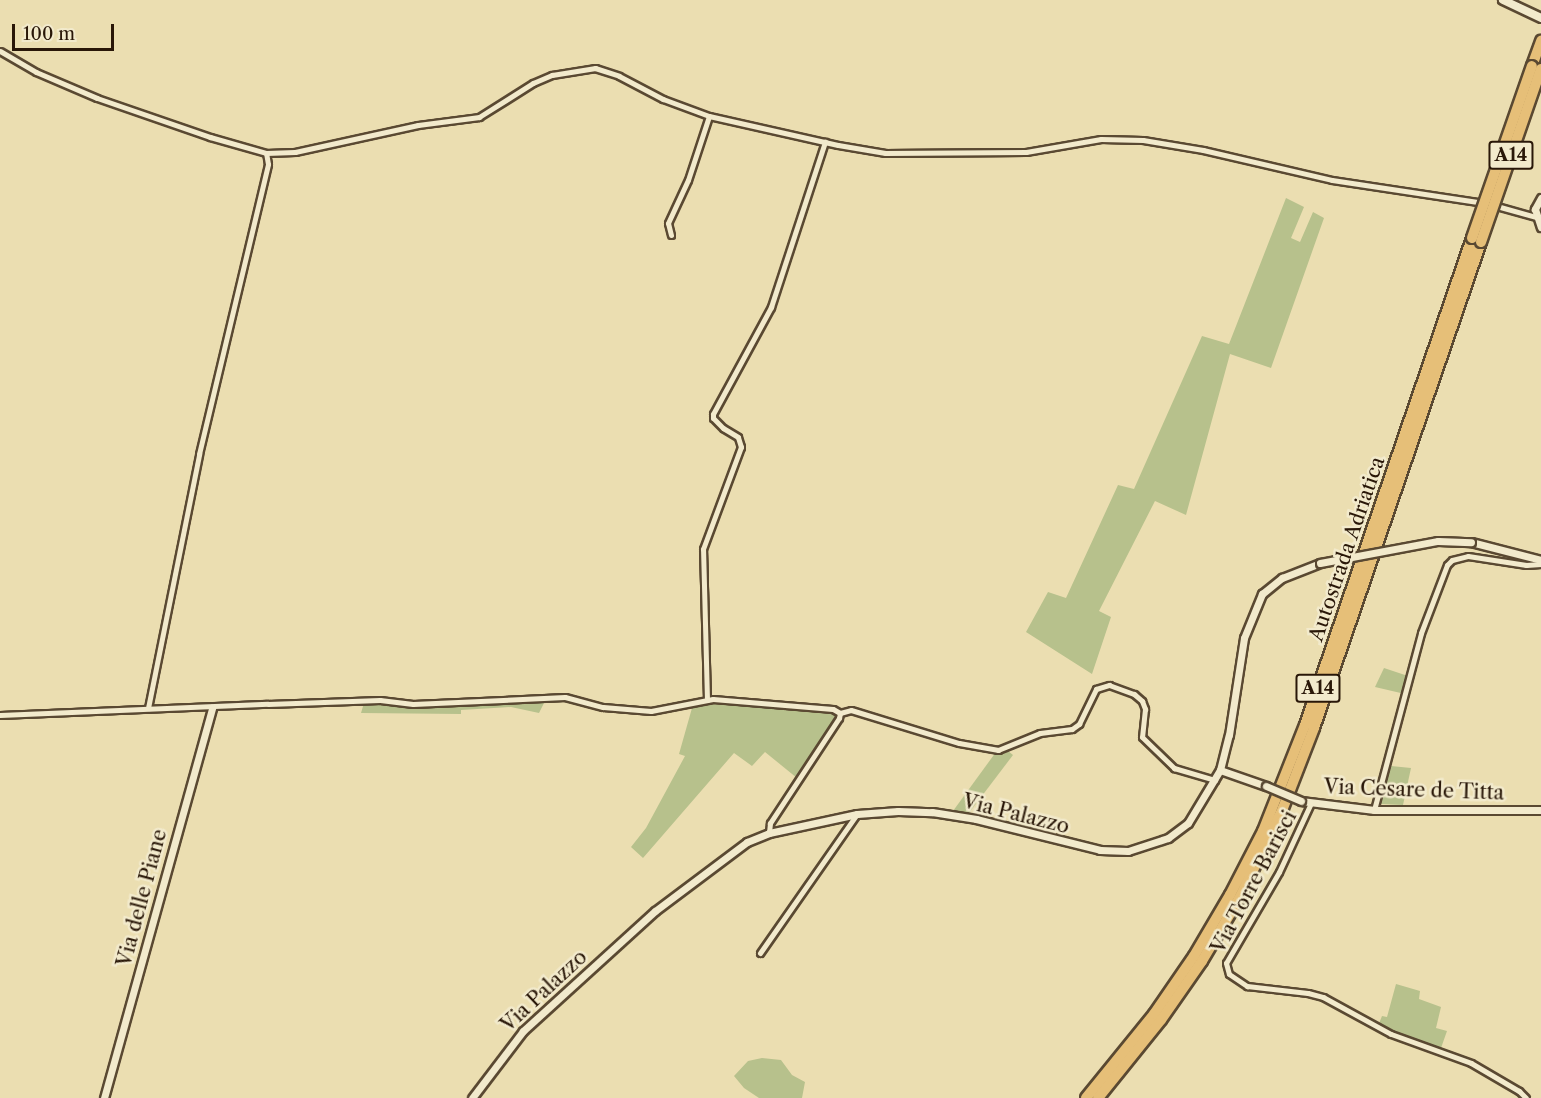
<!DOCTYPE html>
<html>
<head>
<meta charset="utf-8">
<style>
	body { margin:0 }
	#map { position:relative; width:1541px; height:1098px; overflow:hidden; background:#ebdeb1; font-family:"Libre Caslon Text",serif }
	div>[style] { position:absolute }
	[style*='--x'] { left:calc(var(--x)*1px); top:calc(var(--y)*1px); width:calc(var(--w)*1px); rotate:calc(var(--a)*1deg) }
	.green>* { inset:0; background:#b7c18c }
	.roads { filter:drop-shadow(2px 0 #5a4932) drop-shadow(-2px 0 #5a4932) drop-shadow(0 2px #5a4932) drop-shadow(0 -2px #5a4932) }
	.minor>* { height:5px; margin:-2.5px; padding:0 2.5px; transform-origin:2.5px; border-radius:2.5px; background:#f2eacc }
	.tertiary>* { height:7px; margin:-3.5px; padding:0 3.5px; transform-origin:3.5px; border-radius:3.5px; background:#f2eacc }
	.secondary>* { height:8px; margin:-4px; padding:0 4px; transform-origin:4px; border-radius:4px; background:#f2eacc }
	.motorway>* { height:10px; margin:-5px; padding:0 5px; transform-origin:5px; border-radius:5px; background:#e6bf78 }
	.bridges { filter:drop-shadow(2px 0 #5a4932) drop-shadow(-2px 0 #5a4932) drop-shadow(0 2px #5a4932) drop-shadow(0 -2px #5a4932) }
	.tertiary-bridge>* { height:7px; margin:-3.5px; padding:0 3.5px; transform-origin:3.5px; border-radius:3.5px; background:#f2eacc }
	.motorway-bridge>* { height:10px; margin:-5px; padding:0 5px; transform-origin:5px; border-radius:5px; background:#e6bf78 }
	span { translate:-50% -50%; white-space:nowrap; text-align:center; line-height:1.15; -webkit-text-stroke:5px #f2eacc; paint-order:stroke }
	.shield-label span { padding:2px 4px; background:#f2eacc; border:2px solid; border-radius:4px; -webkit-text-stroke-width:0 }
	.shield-label { font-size:18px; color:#291708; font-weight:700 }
	.street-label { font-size:20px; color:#291708 }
	.scale { position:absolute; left:12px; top:24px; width:102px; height:27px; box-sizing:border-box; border:3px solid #291708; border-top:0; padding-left:8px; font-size:18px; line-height:21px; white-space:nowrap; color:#291708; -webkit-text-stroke:4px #f2eacc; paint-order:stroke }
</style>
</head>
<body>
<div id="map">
	<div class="green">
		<i style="clip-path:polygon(1286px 198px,1304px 207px,1291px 238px,1300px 242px,1313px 212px,1324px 218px,1271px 368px,1230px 354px,1186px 515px,1155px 501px,1099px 611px,1111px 617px,1092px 674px,1026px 632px,1048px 592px,1066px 598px,1118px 485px,1134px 489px,1202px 336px,1229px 344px)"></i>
		<i style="clip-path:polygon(1384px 668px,1408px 676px,1405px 694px,1375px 687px)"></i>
		<i style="clip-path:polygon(546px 699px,539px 713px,511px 707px,461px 710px,461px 714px,361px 713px,364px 703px,413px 705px)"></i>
		<i style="clip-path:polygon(711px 702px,834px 712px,837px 716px,797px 778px,765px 752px,752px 766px,734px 753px,643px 858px,631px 847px,646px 828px,685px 756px,679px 754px,692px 708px)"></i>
		<i style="clip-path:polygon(1008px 751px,1013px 755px,969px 813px,953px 811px,996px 752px)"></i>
		<i style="clip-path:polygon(1391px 766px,1411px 768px,1403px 805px,1381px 804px)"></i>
		<i style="clip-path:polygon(1396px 984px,1420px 991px,1419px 999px,1441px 1007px,1436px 1028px,1447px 1031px,1441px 1048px,1378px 1026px,1382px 1016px,1387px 1017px)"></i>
		<i style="clip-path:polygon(762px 1058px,781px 1060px,792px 1075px,805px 1082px,802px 1098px,759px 1098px,744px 1088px,734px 1076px,748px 1061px)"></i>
	</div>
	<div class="roads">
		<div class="minor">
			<i style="--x:0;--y:51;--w:42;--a:30.3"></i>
			<i style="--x:36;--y:72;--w:66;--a:23.1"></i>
			<i style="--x:97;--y:98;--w:120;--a:19"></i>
			<i style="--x:210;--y:137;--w:58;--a:15.9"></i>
			<i style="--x:266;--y:153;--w:29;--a:-2"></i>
			<i style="--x:295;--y:152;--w:126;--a:-12.4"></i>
			<i style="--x:418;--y:125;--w:62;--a:-7.5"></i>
			<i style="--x:479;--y:117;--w:64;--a:-32.2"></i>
			<i style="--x:533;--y:83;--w:21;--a:-23"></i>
			<i style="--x:552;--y:75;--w:44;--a:-9.2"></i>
			<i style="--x:595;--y:68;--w:25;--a:18"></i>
			<i style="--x:619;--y:76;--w:50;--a:27.6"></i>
			<i style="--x:663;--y:99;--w:49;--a:20.3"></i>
			<i style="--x:709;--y:116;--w:132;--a:12.7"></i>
			<i style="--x:838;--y:145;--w:48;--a:9.7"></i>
			<i style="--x:885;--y:153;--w:141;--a:-0.4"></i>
			<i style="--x:1026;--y:152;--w:76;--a:-9.8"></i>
			<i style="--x:1101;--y:139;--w:42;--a:1.4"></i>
			<i style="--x:1143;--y:140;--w:61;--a:9.5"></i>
			<i style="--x:1203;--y:150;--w:132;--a:13.1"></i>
			<i style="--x:1332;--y:180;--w:154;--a:8.6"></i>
			<i style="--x:1493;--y:205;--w:45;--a:15.6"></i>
			<i style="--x:671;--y:235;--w:12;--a:-104"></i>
			<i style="--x:668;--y:223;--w:47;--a:-65.1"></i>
			<i style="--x:688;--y:180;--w:67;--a:-71.8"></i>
			<i style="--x:707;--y:700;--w:151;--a:-91.5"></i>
			<i style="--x:703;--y:549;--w:109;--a:-69.6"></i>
			<i style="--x:741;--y:447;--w:10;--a:-107"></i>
			<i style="--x:738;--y:437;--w:17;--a:-149"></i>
			<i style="--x:723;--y:428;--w:14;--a:-135"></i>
			<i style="--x:713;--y:418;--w:4;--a:-90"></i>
			<i style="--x:713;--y:414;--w:122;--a:-61.5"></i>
			<i style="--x:771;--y:307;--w:174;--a:-71.9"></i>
			<i style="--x:148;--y:708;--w:259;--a:-78.6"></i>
			<i style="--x:199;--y:454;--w:298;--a:-76.6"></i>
			<i style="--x:268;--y:164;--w:11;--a:-100"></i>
			<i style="--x:840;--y:713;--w:11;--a:-15"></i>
			<i style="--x:851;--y:710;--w:113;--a:17"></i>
			<i style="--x:959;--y:743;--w:40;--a:10"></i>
			<i style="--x:998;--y:750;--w:45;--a:-22"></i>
			<i style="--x:1040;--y:733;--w:32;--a:-7"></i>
			<i style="--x:1072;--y:729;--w:9;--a:-36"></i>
			<i style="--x:1079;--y:724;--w:39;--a:-64"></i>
			<i style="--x:1096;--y:689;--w:14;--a:-17"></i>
			<i style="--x:1109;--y:685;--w:27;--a:20"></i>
			<i style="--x:1134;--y:694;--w:11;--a:41"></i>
			<i style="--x:1142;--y:701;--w:9;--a:69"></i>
			<i style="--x:1145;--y:709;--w:28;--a:96"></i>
			<i style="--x:1142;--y:737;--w:45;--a:44.1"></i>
			<i style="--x:1174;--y:768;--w:43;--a:16.3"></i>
			<i style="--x:0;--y:715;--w:268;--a:-2.4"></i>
			<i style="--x:268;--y:704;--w:112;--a:-2"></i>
			<i style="--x:380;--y:700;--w:33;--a:7"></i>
			<i style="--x:413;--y:704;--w:152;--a:-2.6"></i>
			<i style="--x:565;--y:697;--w:39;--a:15"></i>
			<i style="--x:603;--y:707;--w:48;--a:4.8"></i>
			<i style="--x:651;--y:711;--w:63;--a:-11"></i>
			<i style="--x:713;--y:699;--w:120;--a:4.8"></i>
			<i style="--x:833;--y:709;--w:8;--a:30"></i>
			<i style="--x:840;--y:713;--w:5;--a:101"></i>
			<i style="--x:839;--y:718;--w:126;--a:123.3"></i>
			<i style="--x:770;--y:823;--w:10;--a:96"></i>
			<i style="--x:1311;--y:803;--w:76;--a:114.9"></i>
			<i style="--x:1279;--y:872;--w:105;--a:120.2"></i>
			<i style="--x:1226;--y:963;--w:11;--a:75"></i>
			<i style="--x:1229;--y:974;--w:22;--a:34"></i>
			<i style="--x:1247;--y:986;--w:61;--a:6.5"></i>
			<i style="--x:1308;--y:993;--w:16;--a:15"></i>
			<i style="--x:1323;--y:997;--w:77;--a:28.6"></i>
			<i style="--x:1391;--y:1034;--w:85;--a:19.9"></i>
			<i style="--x:1471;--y:1063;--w:56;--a:30.3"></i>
			<i style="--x:1519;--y:1091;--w:10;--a:45"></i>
			<i style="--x:1374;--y:810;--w:183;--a:-75.1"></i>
			<i style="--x:1421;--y:633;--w:73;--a:-69.1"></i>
			<i style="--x:1447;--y:565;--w:7;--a:-45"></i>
			<i style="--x:1452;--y:560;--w:16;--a:-14"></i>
			<i style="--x:1468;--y:556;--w:59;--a:8.8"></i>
			<i style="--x:1526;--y:565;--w:15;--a:-4"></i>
			<i style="--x:760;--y:953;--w:169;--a:-55.1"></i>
		</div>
		<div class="tertiary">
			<i style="--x:1541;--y:198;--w:13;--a:119"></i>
			<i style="--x:1535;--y:209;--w:19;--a:72"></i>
			<i style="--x:1471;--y:542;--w:72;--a:14.4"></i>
			<i style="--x:1220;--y:770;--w:49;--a:19.2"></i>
			<i style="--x:1301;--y:801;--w:74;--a:7"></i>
			<i style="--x:1374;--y:810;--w:167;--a:0"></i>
			<i style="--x:104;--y:1098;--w:405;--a:-74.5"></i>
			<i style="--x:472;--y:1098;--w:84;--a:-52.7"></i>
			<i style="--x:523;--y:1031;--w:178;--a:-42.3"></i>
			<i style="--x:655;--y:911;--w:115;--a:-36.9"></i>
			<i style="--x:747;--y:842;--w:24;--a:-22"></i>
			<i style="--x:769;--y:833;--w:90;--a:-12.2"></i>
			<i style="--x:857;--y:814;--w:41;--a:-4.2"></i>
			<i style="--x:898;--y:811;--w:34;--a:2"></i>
			<i style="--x:932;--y:812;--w:45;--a:9"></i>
			<i style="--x:976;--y:819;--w:128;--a:14"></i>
			<i style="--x:1100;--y:850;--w:28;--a:2"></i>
			<i style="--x:1128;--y:851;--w:42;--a:-18"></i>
			<i style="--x:1168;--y:838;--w:25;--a:-37"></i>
			<i style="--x:1188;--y:823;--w:62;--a:-58.9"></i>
			<i style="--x:1220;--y:770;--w:36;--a:-76"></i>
			<i style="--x:1229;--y:735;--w:98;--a:-81.2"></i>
			<i style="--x:1244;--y:638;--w:48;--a:-67.8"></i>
			<i style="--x:1262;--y:594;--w:26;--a:-39"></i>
			<i style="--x:1282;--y:578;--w:41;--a:-21.5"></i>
		</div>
		<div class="secondary">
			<i style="--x:1503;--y:0;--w:42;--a:25.3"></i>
		</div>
		<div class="motorway">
			<i style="--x:1532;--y:66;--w:27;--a:-70"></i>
			<i style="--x:1086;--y:1098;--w:108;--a:-51"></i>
			<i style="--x:1154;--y:1014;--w:70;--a:-55.4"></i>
			<i style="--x:1194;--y:956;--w:71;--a:-59.5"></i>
			<i style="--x:1230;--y:895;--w:72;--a:-62.7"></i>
			<i style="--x:1263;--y:831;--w:114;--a:-68.4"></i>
			<i style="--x:1305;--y:725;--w:515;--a:-71.07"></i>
			<i style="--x:1098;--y:1098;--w:100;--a:-51.1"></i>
			<i style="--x:1161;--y:1020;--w:72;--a:-55.2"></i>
			<i style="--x:1202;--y:961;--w:74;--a:-59.3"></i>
			<i style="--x:1240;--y:897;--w:99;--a:-64.2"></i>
			<i style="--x:1283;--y:808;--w:86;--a:-68.8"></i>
			<i style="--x:1314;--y:728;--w:514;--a:-71.04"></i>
		</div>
	</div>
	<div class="bridges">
		<div class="tertiary-bridge">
			<i style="--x:1320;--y:563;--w:120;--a:-10.6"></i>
			<i style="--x:1438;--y:541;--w:33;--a:2"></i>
			<i style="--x:1266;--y:786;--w:38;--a:23"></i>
		</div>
		<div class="motorway-bridge">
			<i style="--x:1472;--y:238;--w:182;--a:-70.8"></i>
			<i style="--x:1481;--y:242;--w:183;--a:-70.9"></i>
		</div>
	</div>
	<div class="shield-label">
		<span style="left:1511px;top:155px">A14</span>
		<span style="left:1318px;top:688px">A14</span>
	</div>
	<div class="street-label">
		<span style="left:1347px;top:549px;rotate:-71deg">Autostrada Adriatica</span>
		<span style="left:1414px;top:790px;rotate:2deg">Via Cesare de Titta</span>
		<span style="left:1016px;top:814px;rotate:14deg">Via Palazzo</span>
		<span style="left:1254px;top:882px;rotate:-62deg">Via Torre Barisci</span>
		<span style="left:142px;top:898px;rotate:-75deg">Via delle Piane</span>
		<span style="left:544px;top:991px;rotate:-43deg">Via Palazzo</span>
	</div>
	<div class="scale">100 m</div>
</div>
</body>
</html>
